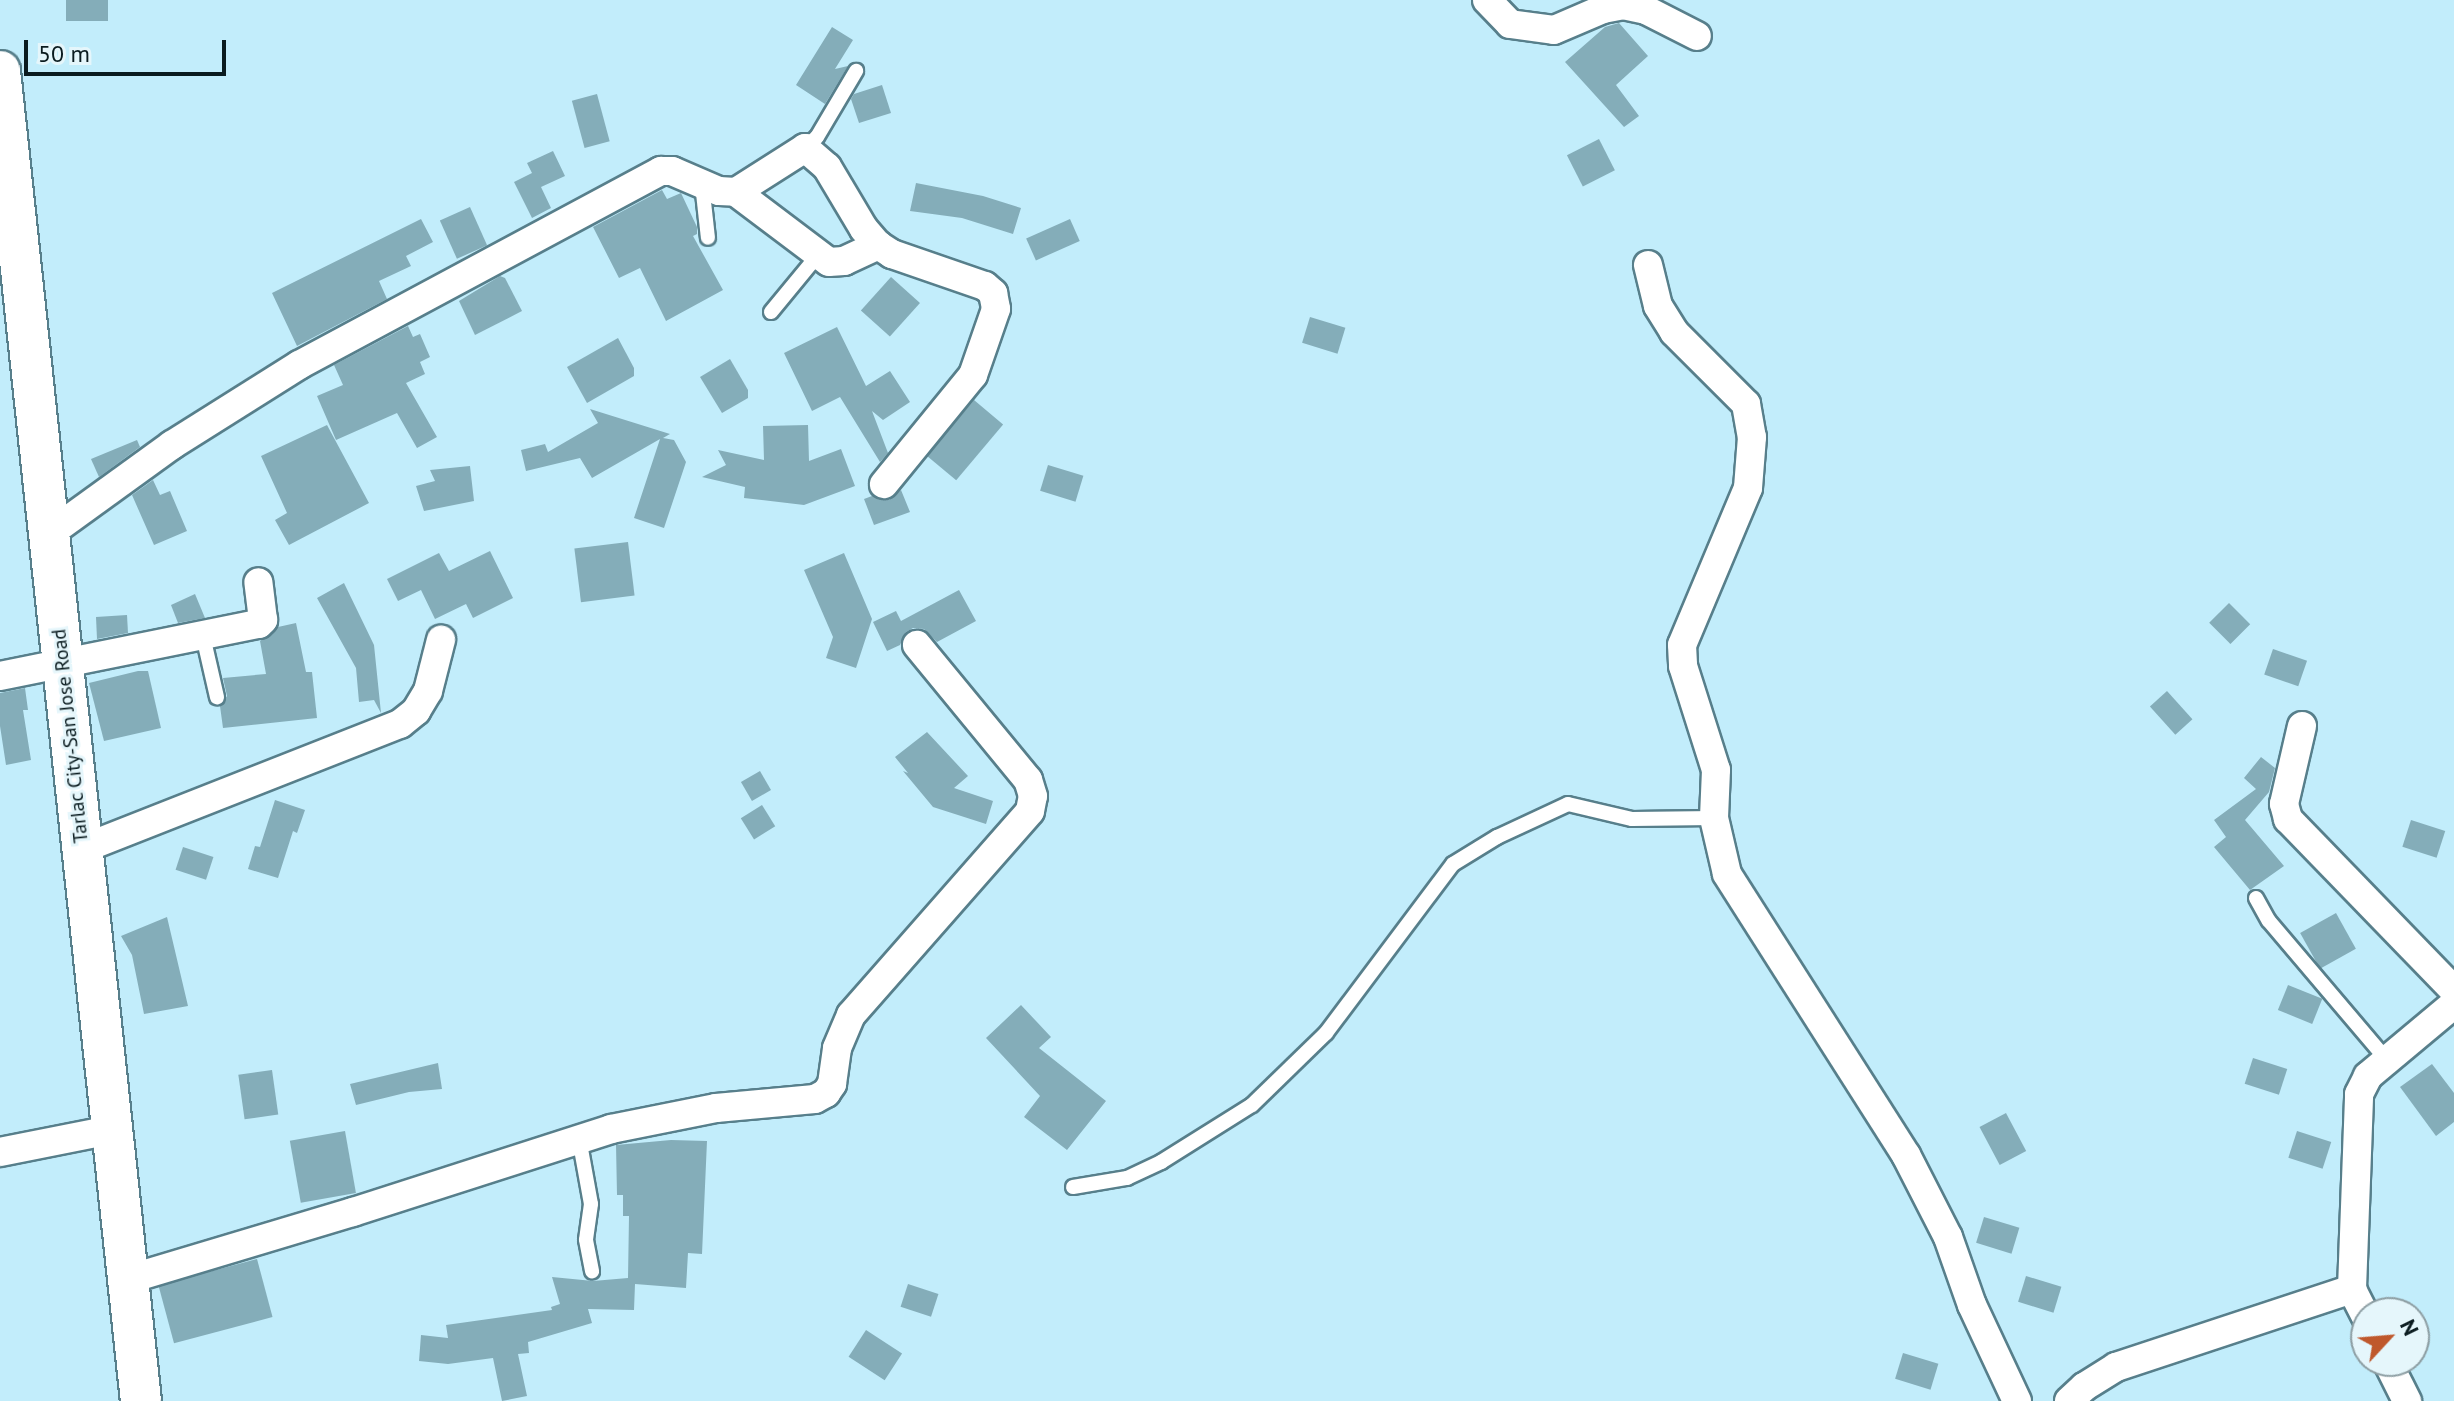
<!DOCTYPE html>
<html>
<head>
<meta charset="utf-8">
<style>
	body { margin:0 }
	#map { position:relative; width:2454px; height:1401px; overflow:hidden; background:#c2edfb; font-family:"PT Sans",sans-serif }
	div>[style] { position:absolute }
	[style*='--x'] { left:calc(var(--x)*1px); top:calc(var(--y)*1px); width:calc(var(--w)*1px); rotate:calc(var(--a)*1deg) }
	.building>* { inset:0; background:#84adb9; transform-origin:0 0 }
	.roads { filter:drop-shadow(2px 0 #577f8b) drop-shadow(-2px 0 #577f8b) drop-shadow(0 2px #577f8b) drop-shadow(0 -2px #577f8b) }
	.service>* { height:14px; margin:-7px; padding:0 7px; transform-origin:7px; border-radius:7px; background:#fff }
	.minor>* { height:28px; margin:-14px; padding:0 14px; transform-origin:14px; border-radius:14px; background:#fff }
	.secondary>* { height:40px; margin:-20px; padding:0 20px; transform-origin:20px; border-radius:20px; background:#fff }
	span { translate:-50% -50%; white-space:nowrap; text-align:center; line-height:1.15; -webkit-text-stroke:6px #e5f6fb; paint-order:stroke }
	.street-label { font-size:20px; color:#0a1b1f }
	.north { position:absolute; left:2350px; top:1297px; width:80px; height:80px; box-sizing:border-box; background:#e5f6fb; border:2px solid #8d9ea3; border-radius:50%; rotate:64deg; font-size:22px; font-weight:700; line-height:32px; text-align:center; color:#0a1b1f }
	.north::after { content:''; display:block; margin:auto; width:28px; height:36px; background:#bf582c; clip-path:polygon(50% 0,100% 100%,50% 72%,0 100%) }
	.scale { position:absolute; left:24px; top:40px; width:202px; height:36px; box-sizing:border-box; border:4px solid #0a1b1f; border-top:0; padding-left:10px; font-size:24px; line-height:28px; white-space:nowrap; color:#0a1b1f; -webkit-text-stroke:6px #e5f6fb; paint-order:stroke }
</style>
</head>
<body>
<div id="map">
	<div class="building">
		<i style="left:66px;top:0;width:42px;height:21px"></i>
		<i style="clip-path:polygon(1619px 23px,1648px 56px,1616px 85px,1639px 116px,1624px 127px,1565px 62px,1605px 27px)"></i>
		<i style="clip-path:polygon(832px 27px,853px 40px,835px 69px,848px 66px,825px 104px,796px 85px)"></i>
		<i style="clip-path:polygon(882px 85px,891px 113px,859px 123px,851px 99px,854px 94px)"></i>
		<i style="left:597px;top:94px;width:49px;height:26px;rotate:75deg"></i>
		<i style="left:1599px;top:139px;width:35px;height:36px;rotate:63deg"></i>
		<i style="clip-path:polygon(553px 151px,565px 176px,541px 187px,551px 208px,532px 218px,514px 182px,532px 173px,527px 163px)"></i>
		<i style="clip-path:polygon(916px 183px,983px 196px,1021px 208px,1013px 234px,962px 218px,910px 211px)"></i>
		<i style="clip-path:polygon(662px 190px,667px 199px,681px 193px,697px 227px,697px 234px,693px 236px,723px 290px,666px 321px,640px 268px,619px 278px,593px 227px)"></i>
		<i style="left:470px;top:207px;width:42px;height:33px;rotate:66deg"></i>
		<i style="clip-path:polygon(421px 219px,433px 242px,406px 256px,411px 266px,379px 281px,387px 299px,297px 346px,272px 293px)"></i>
		<i style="left:1070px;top:219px;width:24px;height:48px;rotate:66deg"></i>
		<i style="clip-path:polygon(500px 276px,505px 278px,522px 311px,475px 335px,459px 301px)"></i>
		<i style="left:891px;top:277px;width:39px;height:45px;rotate:42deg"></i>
		<i style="left:1310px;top:317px;width:37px;height:27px;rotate:17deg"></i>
		<i style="clip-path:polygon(408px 326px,413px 337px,420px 334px,430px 357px,420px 362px,425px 374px,406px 383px,437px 437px,417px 448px,397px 413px,336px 440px,317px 396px,343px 385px,334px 365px)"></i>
		<i style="clip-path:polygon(837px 327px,866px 386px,890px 371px,910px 402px,883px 420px,872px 411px,888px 453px,880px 462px,840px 397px,812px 411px,784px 353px)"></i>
		<i style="clip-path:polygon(618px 338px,634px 368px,634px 376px,587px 403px,567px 367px)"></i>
		<i style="clip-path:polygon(730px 359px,748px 390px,748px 398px,722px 413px,700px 377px)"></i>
		<i style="left:974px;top:400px;width:38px;height:73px;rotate:40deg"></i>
		<i style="clip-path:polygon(590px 409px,670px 434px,663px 438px,674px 440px,686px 462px,664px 528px,634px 518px,660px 439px,592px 478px,580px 458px,526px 471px,521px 450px,545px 444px,548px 452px,598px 423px)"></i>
		<i style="clip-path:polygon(327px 425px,369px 503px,289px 545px,275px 520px,287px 513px,261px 456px)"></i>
		<i style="clip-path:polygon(808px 425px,809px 461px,841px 449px,855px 486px,804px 505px,744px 498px,745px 487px,702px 477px,726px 465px,718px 450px,764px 460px,763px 426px)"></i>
		<i style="clip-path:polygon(137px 440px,140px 447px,99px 477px,91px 459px)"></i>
		<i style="left:1048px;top:465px;width:37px;height:27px;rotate:17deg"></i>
		<i style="clip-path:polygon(470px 466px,474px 501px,424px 511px,416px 486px,435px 481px,430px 470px)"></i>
		<i style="clip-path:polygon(153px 480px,160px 495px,170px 491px,187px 531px,154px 545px,132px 495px)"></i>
		<i style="clip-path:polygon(901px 490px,910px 512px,874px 525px,864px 499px,872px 496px,889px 500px)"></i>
		<i style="left:628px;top:542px;width:54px;height:54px;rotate:83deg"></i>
		<i style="clip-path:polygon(490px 551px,513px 598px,473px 618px,466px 604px,435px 619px,421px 590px,398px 601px,387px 579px,439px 553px,449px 571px)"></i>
		<i style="clip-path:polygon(844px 553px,872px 619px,856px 668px,826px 658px,833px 637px,804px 570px)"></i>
		<i style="clip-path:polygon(344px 583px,374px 645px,381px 713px,374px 700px,359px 702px,356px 668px,317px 598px)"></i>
		<i style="clip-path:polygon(959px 590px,976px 621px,937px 642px,924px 629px,913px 628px,906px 632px,900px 645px,887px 651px,873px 622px,896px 611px,901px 621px)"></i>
		<i style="clip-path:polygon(195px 594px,205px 618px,178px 623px,171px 605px)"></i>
		<i style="left:2229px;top:603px;width:30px;height:28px;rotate:45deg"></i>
		<i style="clip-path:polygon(127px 615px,128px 633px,97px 639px,96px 617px)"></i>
		<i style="clip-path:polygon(296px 623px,306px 672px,312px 672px,317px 718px,223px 728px,220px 706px,227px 696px,223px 678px,266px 674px,260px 641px,278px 627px)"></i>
		<i style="left:2273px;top:649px;width:36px;height:27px;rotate:19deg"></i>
		<i style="clip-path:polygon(138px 671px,148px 671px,161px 728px,104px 741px,89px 683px)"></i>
		<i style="clip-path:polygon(25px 688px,28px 710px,23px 710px,31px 760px,6px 765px,0 726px,0 693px)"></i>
		<i style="left:2167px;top:691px;width:38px;height:23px;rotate:48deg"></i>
		<i style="clip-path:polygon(927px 732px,968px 776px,954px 788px,993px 801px,986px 824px,933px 807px,903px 771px,908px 773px,895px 757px)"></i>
		<i style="clip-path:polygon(2261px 757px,2275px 768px,2269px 792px,2245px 820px,2284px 866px,2250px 890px,2214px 847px,2226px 837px,2214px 820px,2256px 789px,2244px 778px)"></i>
		<i style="left:760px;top:771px;width:22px;height:22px;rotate:60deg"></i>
		<i style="clip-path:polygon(275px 800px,305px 810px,297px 833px,293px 831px,278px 878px,248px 869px,255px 846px,260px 847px)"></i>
		<i style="left:762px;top:805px;width:25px;height:25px;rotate:58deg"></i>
		<i style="left:2411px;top:820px;width:36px;height:28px;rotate:18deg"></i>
		<i style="left:183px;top:847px;width:32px;height:24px;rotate:18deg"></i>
		<i style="left:2336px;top:913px;width:41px;height:41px;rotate:61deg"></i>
		<i style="clip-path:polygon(167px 917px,188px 1006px,144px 1014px,132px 955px,121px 936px)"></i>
		<i style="left:2288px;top:985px;width:37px;height:27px;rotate:22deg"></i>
		<i style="clip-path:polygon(1021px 1005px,1051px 1037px,1039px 1048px,1106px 1101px,1067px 1150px,1024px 1117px,1040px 1096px,986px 1038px)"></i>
		<i style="left:2253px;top:1058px;width:36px;height:27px;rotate:18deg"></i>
		<i style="clip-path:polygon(438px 1063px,442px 1089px,409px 1092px,356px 1105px,350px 1084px)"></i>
		<i style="clip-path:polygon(2432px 1064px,2454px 1093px,2454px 1122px,2436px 1136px,2400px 1087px)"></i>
		<i style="left:272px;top:1070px;width:45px;height:34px;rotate:82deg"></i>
		<i style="left:2006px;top:1113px;width:43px;height:30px;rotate:62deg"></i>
		<i style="left:345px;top:1131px;width:63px;height:56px;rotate:80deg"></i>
		<i style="left:2297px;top:1131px;width:36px;height:28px;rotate:18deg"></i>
		<i style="clip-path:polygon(671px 1140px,707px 1141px,702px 1254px,688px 1253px,686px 1288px,635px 1284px,634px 1310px,588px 1309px,592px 1323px,528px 1342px,529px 1353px,518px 1354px,527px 1396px,502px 1401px,493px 1358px,448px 1364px,419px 1361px,421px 1335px,448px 1338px,446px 1325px,552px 1310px,551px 1307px,560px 1304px,552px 1277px,593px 1281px,628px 1278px,629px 1216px,623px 1216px,623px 1195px,617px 1195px,616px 1145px)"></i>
		<i style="left:1984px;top:1217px;width:37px;height:27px;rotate:17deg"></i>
		<i style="left:257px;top:1259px;width:60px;height:102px;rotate:75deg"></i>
		<i style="left:2026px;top:1276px;width:37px;height:27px;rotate:17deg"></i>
		<i style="left:908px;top:1284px;width:32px;height:24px;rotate:18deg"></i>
		<i style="left:866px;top:1330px;width:43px;height:32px;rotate:33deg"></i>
		<i style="left:1903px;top:1353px;width:37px;height:27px;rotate:17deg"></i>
	</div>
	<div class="roads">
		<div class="service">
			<i style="--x:805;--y:148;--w:16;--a:-43"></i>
			<i style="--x:817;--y:137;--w:77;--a:-59.4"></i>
			<i style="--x:702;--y:184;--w:54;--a:83.7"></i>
			<i style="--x:771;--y:312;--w:74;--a:-50.5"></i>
			<i style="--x:203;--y:636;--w:63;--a:77.1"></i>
			<i style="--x:2256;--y:898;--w:26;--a:61"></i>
			<i style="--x:2269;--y:921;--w:182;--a:49.7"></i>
			<i style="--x:579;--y:1138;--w:67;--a:79.7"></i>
			<i style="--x:591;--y:1204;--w:36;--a:98"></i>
			<i style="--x:586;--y:1240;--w:32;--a:79"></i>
			<i style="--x:1073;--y:1187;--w:55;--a:-9.5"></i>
			<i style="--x:1127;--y:1178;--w:38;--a:-25"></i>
			<i style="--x:1161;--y:1162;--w:107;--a:-32.1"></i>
			<i style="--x:1252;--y:1105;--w:103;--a:-44.2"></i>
			<i style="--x:1326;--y:1033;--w:211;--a:-53.1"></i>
			<i style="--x:1453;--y:864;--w:52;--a:-31.5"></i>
			<i style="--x:1497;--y:837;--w:78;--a:-24.9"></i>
			<i style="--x:1568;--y:804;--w:66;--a:13.2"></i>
			<i style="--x:1632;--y:819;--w:82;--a:-0.7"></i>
		</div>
		<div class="minor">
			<i style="--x:1487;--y:0;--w:33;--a:46"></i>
			<i style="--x:1510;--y:24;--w:44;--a:7.8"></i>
			<i style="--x:1554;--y:30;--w:53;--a:-23.2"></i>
			<i style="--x:1603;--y:9;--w:20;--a:-11"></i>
			<i style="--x:1623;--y:5;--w:24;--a:12"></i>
			<i style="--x:1646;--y:10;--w:57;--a:27"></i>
			<i style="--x:736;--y:192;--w:116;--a:37"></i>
			<i style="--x:829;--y:262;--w:15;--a:-4"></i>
			<i style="--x:844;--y:261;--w:38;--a:-25"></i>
			<i style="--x:1648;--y:265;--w:42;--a:76.3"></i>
			<i style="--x:1658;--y:306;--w:31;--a:58"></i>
			<i style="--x:1674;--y:332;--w:102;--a:45"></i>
			<i style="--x:1746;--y:404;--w:34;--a:80"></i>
			<i style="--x:1752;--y:437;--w:51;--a:94.5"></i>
			<i style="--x:1748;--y:488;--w:170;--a:112.8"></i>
			<i style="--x:1682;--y:645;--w:21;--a:87"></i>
			<i style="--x:1683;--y:666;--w:109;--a:72.4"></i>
			<i style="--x:1716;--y:770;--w:48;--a:92.4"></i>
			<i style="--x:1714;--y:818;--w:57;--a:76.9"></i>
			<i style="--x:1727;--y:874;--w:333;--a:57.5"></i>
			<i style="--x:1906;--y:1155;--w:92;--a:62.9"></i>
			<i style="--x:1948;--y:1237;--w:72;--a:70.6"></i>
			<i style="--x:1972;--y:1305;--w:106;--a:64.9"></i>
			<i style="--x:49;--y:534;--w:152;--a:-35.9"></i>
			<i style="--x:172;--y:445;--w:150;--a:-32.2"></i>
			<i style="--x:299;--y:365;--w:411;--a:-28.2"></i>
			<i style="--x:661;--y:171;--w:11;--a:0"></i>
			<i style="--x:672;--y:171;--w:51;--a:23.1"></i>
			<i style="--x:719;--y:191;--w:17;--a:3"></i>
			<i style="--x:736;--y:192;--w:82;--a:-32.5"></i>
			<i style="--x:805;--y:148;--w:29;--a:41"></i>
			<i style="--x:827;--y:167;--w:72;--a:59.2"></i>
			<i style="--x:864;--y:229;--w:21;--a:49"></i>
			<i style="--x:878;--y:245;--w:17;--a:33"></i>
			<i style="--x:892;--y:254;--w:98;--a:19"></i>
			<i style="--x:985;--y:286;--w:11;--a:41"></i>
			<i style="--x:993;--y:293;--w:16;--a:79"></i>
			<i style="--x:996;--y:309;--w:70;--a:109.2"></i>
			<i style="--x:973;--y:375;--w:141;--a:129.2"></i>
			<i style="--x:0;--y:676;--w:264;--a:-11.4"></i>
			<i style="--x:259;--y:624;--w:6;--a:-45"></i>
			<i style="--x:263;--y:620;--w:38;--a:-97"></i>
			<i style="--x:2302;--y:726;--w:80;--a:103"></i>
			<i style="--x:2284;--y:804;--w:16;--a:75"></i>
			<i style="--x:2288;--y:819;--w:238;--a:45.9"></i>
			<i style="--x:82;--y:849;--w:342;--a:-21.5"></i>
			<i style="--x:400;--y:724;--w:21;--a:-39"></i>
			<i style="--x:416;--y:711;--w:23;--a:-59"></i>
			<i style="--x:428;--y:691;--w:53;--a:-75.7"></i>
			<i style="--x:0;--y:1152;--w:113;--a:-11.2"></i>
			<i style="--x:126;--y:1280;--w:237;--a:-16.7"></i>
			<i style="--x:353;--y:1212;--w:271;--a:-17.8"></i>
			<i style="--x:611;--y:1129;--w:107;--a:-11.3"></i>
			<i style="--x:716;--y:1108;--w:99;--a:-5.2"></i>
			<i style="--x:815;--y:1099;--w:13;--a:-29"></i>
			<i style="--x:826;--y:1093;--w:11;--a:-56"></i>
			<i style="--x:832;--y:1084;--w:36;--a:-82"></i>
			<i style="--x:837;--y:1048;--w:36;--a:-67"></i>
			<i style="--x:851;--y:1015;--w:271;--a:-48.7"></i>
			<i style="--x:1030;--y:811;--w:15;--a:-79"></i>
			<i style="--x:1033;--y:796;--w:17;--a:-107"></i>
			<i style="--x:1028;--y:780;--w:175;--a:-129.4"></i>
			<i style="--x:2366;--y:1317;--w:31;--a:-117"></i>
			<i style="--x:2352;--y:1289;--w:195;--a:-87.9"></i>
			<i style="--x:2359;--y:1094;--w:20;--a:-63"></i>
			<i style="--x:2368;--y:1076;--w:112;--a:-39.9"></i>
			<i style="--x:2387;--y:1361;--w:45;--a:63.4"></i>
			<i style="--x:2069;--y:1401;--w:21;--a:-43"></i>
			<i style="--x:2084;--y:1387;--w:38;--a:-32"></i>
			<i style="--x:2116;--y:1367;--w:249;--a:-18.3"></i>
		</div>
		<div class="secondary">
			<i style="--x:0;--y:71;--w:1337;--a:83.95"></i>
		</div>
	</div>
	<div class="street-label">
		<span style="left:70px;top:736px;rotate:-96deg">Tarlac City-San Jose Road</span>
	</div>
	<div class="north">N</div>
	<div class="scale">50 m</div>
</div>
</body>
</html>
